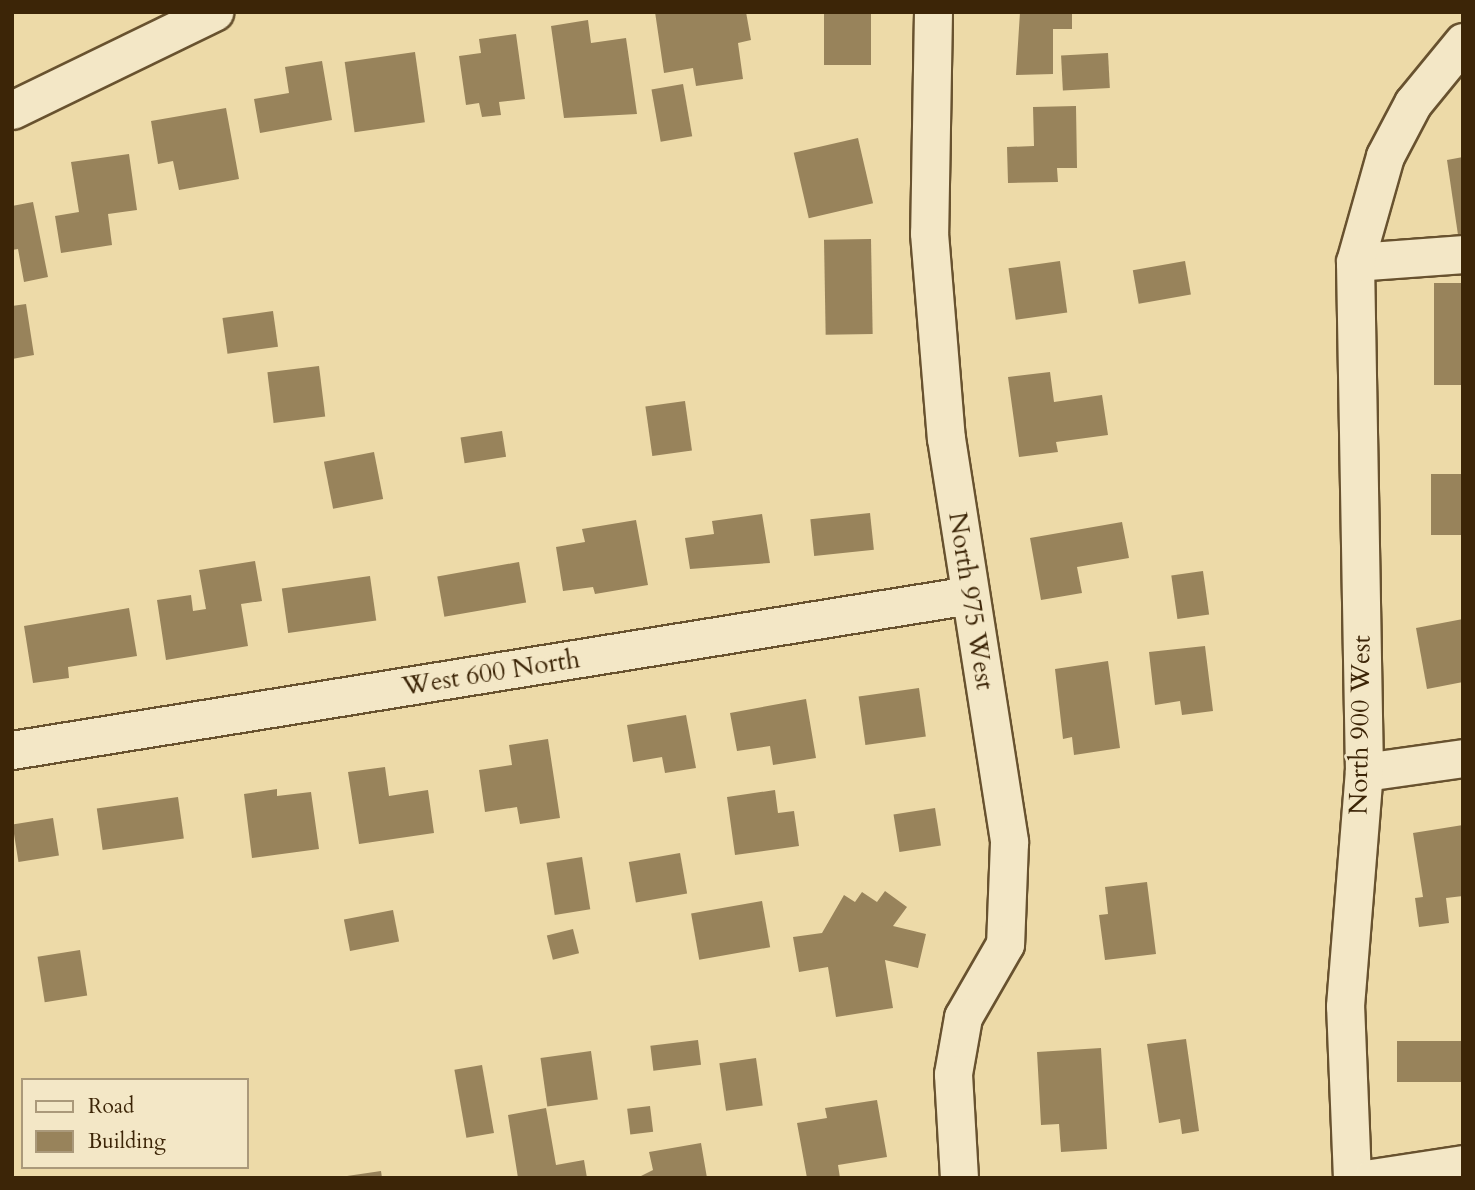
<!DOCTYPE html>
<html>
<head>
<meta charset="utf-8">
<style>
	body { margin:0 }
	#map { position:relative; width:1475px; height:1190px; overflow:hidden; background:#eddaa8; font-family:Cardo,serif }
	div>[style] { position:absolute }
	[style*='--x'] { left:calc(var(--x)*1px); top:calc(var(--y)*1px); width:calc(var(--w)*1px); rotate:calc(var(--a)*1deg) }
	.building>* { inset:0; background:#98835b; transform-origin:0 0 }
	.roads { filter:drop-shadow(2px 0 #68522f) drop-shadow(-2px 0 #68522f) drop-shadow(0 2px #68522f) drop-shadow(0 -2px #68522f) }
	.minor>* { height:37px; margin:-18.5px; padding:0 18.5px; transform-origin:18.5px; border-radius:18.5px; background:#f3e7c6 }
	span { translate:-50% -50%; white-space:nowrap; text-align:center; line-height:1.15; -webkit-text-stroke:5px #f3e7c6; paint-order:stroke }
	.street-label { font-size:26px; color:#3c2507 }
	.frame { position:absolute; inset:0; border:14px solid #3c2507; pointer-events:none }
	.legend { position:absolute; left:21px; top:1078px; width:228px; height:91px; box-sizing:border-box; background:#f3e7c6; border:2px solid #aa997a; margin:0; padding:9px 12px; list-style:none; font-size:21px; color:#3c2507 }
	.legend li { display:flex; align-items:center; gap:14px; height:35px }
	.legend b { width:35px; border:2px solid #aa997a }
</style>
</head>
<body>
<div id="map">
	<div class="building">
		<i style="clip-path:polygon(655px 12px,746px 12px,751px 40px,738px 43px,743px 79px,696px 86px,693px 68px,664px 73px)"></i>
		<i style="left:824px;top:12px;width:47px;height:53px"></i>
		<i style="clip-path:polygon(1020px 12px,1072px 12px,1072px 29px,1053px 29px,1053px 74px,1016px 75px)"></i>
		<i style="clip-path:polygon(588px 20px,591px 43px,626px 38px,637px 114px,564px 118px,551px 26px)"></i>
		<i style="clip-path:polygon(516px 34px,525px 99px,499px 102px,501px 115px,482px 117px,479px 103px,466px 105px,459px 56px,481px 53px,479px 39px)"></i>
		<i style="left:415px;top:52px;width:71px;height:71px;rotate:82deg"></i>
		<i style="left:1108px;top:53px;width:35px;height:47px;rotate:87deg"></i>
		<i style="clip-path:polygon(322px 61px,332px 120px,260px 133px,254px 99px,289px 93px,285px 67px)"></i>
		<i style="left:683px;top:84px;width:53px;height:32px;rotate:80deg"></i>
		<i style="clip-path:polygon(1076px 106px,1077px 168px,1057px 168px,1058px 182px,1008px 183px,1007px 147px,1034px 146px,1033px 107px)"></i>
		<i style="clip-path:polygon(226px 108px,239px 179px,179px 190px,173px 161px,158px 164px,151px 121px)"></i>
		<i style="left:858px;top:138px;width:67px;height:66px;rotate:77deg"></i>
		<i style="clip-path:polygon(129px 154px,137px 210px,108px 214px,112px 245px,61px 253px,55px 216px,79px 212px,71px 162px)"></i>
		<i style="clip-path:polygon(1463px 157px,1463px 234px,1458px 235px,1447px 160px)"></i>
		<i style="clip-path:polygon(33px 202px,48px 277px,24px 282px,18px 249px,12px 250px,12px 206px)"></i>
		<i style="left:871px;top:239px;width:95px;height:47px;rotate:89deg"></i>
		<i style="left:1060px;top:261px;width:52px;height:52px;rotate:82deg"></i>
		<i style="left:1185px;top:261px;width:34px;height:53px;rotate:80deg"></i>
		<i style="left:1434px;top:283px;width:29px;height:102px"></i>
		<i style="clip-path:polygon(26px 304px,34px 355px,12px 359px,12px 306px)"></i>
		<i style="left:273px;top:311px;width:36px;height:51px;rotate:82deg"></i>
		<i style="left:319px;top:366px;width:51px;height:52px;rotate:83deg"></i>
		<i style="clip-path:polygon(1050px 372px,1054px 402px,1102px 395px,1108px 435px,1056px 442px,1058px 452px,1019px 457px,1008px 377px)"></i>
		<i style="left:685px;top:401px;width:50px;height:40px;rotate:82deg"></i>
		<i style="left:502px;top:431px;width:26px;height:42px;rotate:81deg"></i>
		<i style="left:374px;top:452px;width:48px;height:51px;rotate:79deg"></i>
		<i style="left:1463px;top:474px;width:61px;height:32px;rotate:90deg"></i>
		<i style="left:870px;top:513px;width:37px;height:60px;rotate:84deg"></i>
		<i style="clip-path:polygon(762px 514px,770px 563px,690px 569px,685px 538px,714px 534px,712px 521px)"></i>
		<i style="clip-path:polygon(636px 520px,648px 585px,595px 594px,593px 587px,563px 591px,556px 547px,585px 542px,582px 529px)"></i>
		<i style="clip-path:polygon(1122px 522px,1129px 558px,1077px 567px,1082px 593px,1041px 600px,1030px 538px)"></i>
		<i style="clip-path:polygon(255px 561px,262px 601px,241px 604px,248px 646px,166px 660px,157px 600px,191px 595px,193px 611px,206px 609px,199px 570px)"></i>
		<i style="left:519px;top:562px;width:41px;height:83px;rotate:80deg"></i>
		<i style="left:1203px;top:571px;width:44px;height:32px;rotate:82deg"></i>
		<i style="left:370px;top:576px;width:45px;height:89px;rotate:82deg"></i>
		<i style="clip-path:polygon(129px 608px,137px 656px,68px 667px,69px 678px,33px 683px,24px 626px)"></i>
		<i style="clip-path:polygon(1463px 619px,1463px 682px,1427px 689px,1416px 628px)"></i>
		<i style="clip-path:polygon(1205px 646px,1213px 711px,1182px 715px,1180px 701px,1155px 705px,1149px 652px)"></i>
		<i style="clip-path:polygon(1108px 661px,1120px 748px,1074px 755px,1072px 737px,1063px 739px,1055px 669px)"></i>
		<i style="left:919px;top:688px;width:49px;height:61px;rotate:82deg"></i>
		<i style="clip-path:polygon(806px 699px,816px 758px,773px 765px,770px 746px,737px 751px,730px 713px)"></i>
		<i style="clip-path:polygon(686px 715px,696px 768px,665px 773px,662px 757px,633px 762px,627px 725px)"></i>
		<i style="clip-path:polygon(548px 739px,560px 818px,520px 824px,517px 807px,485px 812px,479px 770px,512px 765px,509px 745px)"></i>
		<i style="clip-path:polygon(385px 767px,389px 796px,428px 790px,434px 833px,359px 844px,348px 772px)"></i>
		<i style="clip-path:polygon(277px 789px,277px 796px,311px 792px,319px 849px,252px 858px,244px 794px)"></i>
		<i style="clip-path:polygon(775px 790px,778px 813px,794px 811px,799px 846px,735px 855px,727px 797px)"></i>
		<i style="left:178px;top:797px;width:42px;height:82px;rotate:82deg"></i>
		<i style="left:935px;top:808px;width:38px;height:42px;rotate:81deg"></i>
		<i style="left:53px;top:818px;width:38px;height:41px;rotate:81deg"></i>
		<i style="clip-path:polygon(1463px 825px,1463px 896px,1446px 898px,1449px 923px,1419px 927px,1415px 898px,1423px 897px,1413px 833px)"></i>
		<i style="left:680px;top:853px;width:41px;height:52px;rotate:80deg"></i>
		<i style="left:582px;top:857px;width:53px;height:36px;rotate:81deg"></i>
		<i style="clip-path:polygon(1147px 882px,1156px 954px,1105px 960px,1099px 915px,1108px 914px,1105px 887px)"></i>
		<i style="clip-path:polygon(885px 891px,907px 907px,893px 926px,926px 934px,918px 968px,885px 960px,893px 1008px,836px 1017px,828px 967px,799px 972px,793px 937px,822px 933px,844px 895px,855px 902px,862px 892px,877px 902px)"></i>
		<i style="left:762px;top:901px;width:47px;height:72px;rotate:80deg"></i>
		<i style="left:393px;top:910px;width:32px;height:50px;rotate:79deg"></i>
		<i style="left:573px;top:929px;width:25px;height:27px;rotate:76deg"></i>
		<i style="left:80px;top:950px;width:46px;height:43px;rotate:81deg"></i>
		<i style="clip-path:polygon(1186px 1039px,1199px 1131px,1182px 1134px,1180px 1119px,1159px 1123px,1147px 1044px)"></i>
		<i style="left:698px;top:1040px;width:25px;height:48px;rotate:83deg"></i>
		<i style="left:1463px;top:1041px;width:41px;height:66px;rotate:90deg"></i>
		<i style="clip-path:polygon(1101px 1048px,1107px 1149px,1061px 1152px,1059px 1124px,1041px 1125px,1037px 1052px)"></i>
		<i style="left:591px;top:1051px;width:49px;height:51px;rotate:82deg"></i>
		<i style="left:756px;top:1058px;width:48px;height:37px;rotate:82deg"></i>
		<i style="left:482px;top:1065px;width:69px;height:28px;rotate:80deg"></i>
		<i style="clip-path:polygon(877px 1100px,887px 1157px,838px 1165px,840px 1178px,807px 1178px,797px 1123px,827px 1118px,825px 1108px)"></i>
		<i style="left:650px;top:1106px;width:26px;height:23px;rotate:83deg"></i>
		<i style="clip-path:polygon(546px 1108px,556px 1165px,584px 1160px,587px 1178px,518px 1178px,508px 1115px)"></i>
		<i style="clip-path:polygon(701px 1143px,707px 1178px,637px 1178px,653px 1170px,649px 1152px)"></i>
		<i style="clip-path:polygon(381px 1171px,382px 1178px,347px 1178px,347px 1176px)"></i>
	</div>
	<div class="roads">
		<div class="minor">
			<i style="--x:933;--y:12;--w:221;--a:91"></i>
			<i style="--x:929;--y:233;--w:206;--a:85.3"></i>
			<i style="--x:946;--y:438;--w:409;--a:81.1"></i>
			<i style="--x:1009;--y:842;--w:102;--a:92.2"></i>
			<i style="--x:1005;--y:944;--w:84;--a:119.9"></i>
			<i style="--x:963;--y:1017;--w:58;--a:100"></i>
			<i style="--x:953;--y:1074;--w:104;--a:86.7"></i>
			<i style="--x:12;--y:110;--w:225;--a:-25.9"></i>
			<i style="--x:1355;--y:262;--w:108;--a:-4.2"></i>
			<i style="--x:12;--y:750;--w:970;--a:-9.19"></i>
			<i style="--x:1364;--y:772;--w:100;--a:-8"></i>
			<i style="--x:1352;--y:1178;--w:172;--a:-92.3"></i>
			<i style="--x:1345;--y:1006;--w:235;--a:-85.4"></i>
			<i style="--x:1364;--y:772;--w:510;--a:-91.01"></i>
			<i style="--x:1355;--y:262;--w:110;--a:-74.2"></i>
			<i style="--x:1385;--y:156;--w:60;--a:-62.2"></i>
			<i style="--x:1413;--y:103;--w:79;--a:-50.7"></i>
			<i style="--x:1372;--y:1178;--w:92;--a:-8.7"></i>
		</div>
	</div>
	<div class="street-label">
		<span style="left:971px;top:601px;rotate:81deg">North 975 West</span>
		<span style="left:491px;top:673px;rotate:-9deg">West 600 North</span>
		<span style="left:1360px;top:725px;rotate:-89deg">North 900 West</span>
	</div>
	<div class="frame"></div>
	<ul class="legend">
	<li><b style="height:9px;background:#f3e7c6"></b>Road</li>
	<li><b style="height:19px;background:#98835b"></b>Building</li>
	</ul>
</div>
</body>
</html>
